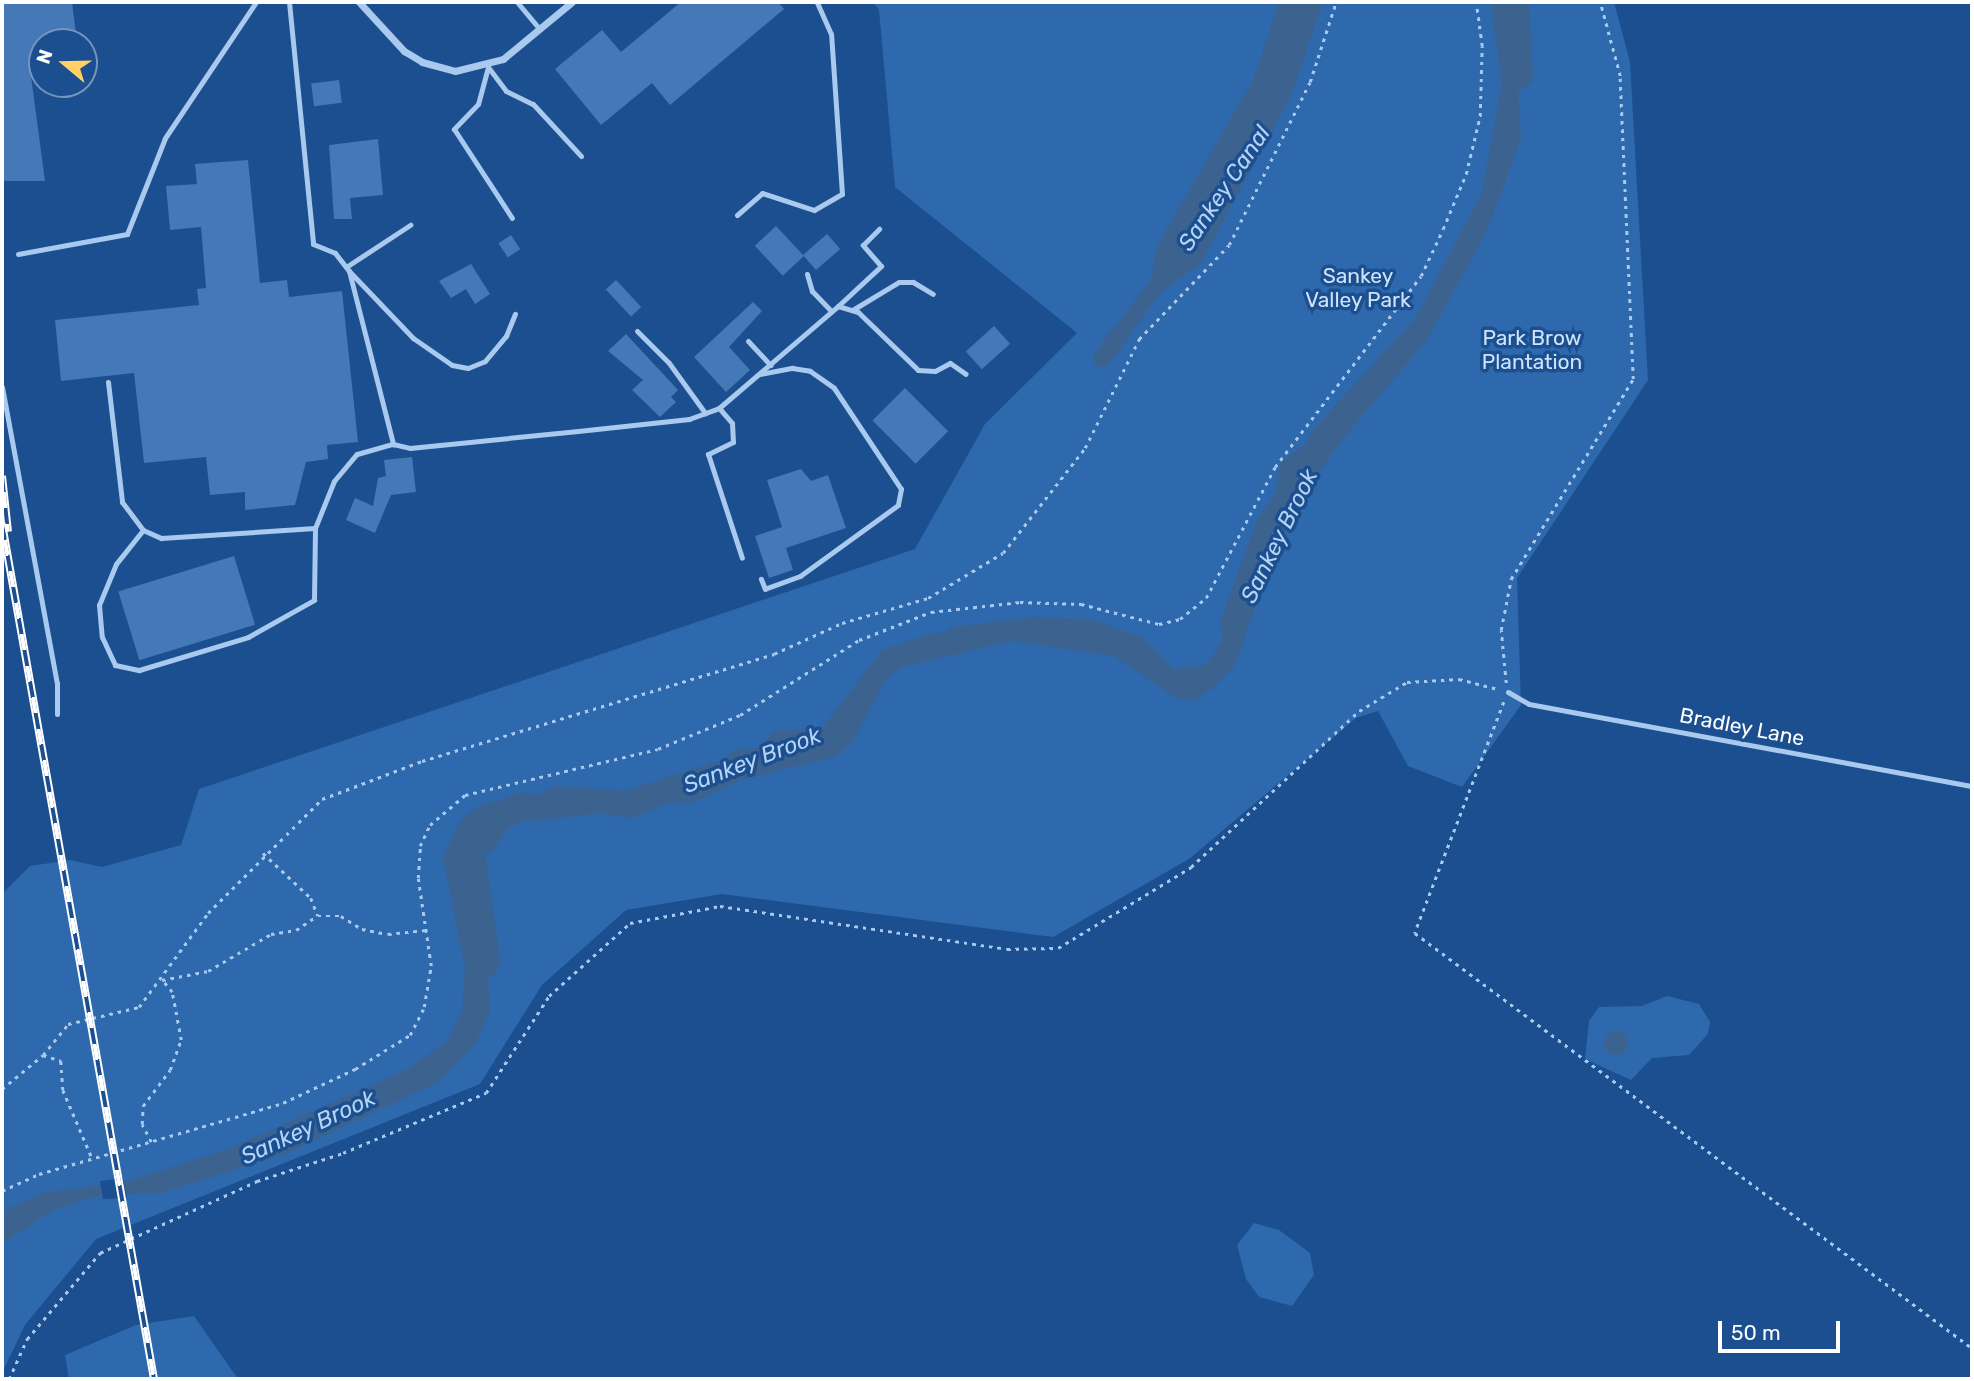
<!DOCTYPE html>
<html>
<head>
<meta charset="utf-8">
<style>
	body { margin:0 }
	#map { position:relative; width:1974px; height:1381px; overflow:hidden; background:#1b4f8f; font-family:Rubik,sans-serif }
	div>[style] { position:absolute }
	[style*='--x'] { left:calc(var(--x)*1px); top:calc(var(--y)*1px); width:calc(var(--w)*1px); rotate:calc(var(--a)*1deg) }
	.green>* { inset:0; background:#2e69ad }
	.water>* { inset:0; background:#3c6290 }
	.round { border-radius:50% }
	.pier>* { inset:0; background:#1b4f8f }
	.canal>* { height:18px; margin:-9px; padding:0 9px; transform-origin:9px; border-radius:9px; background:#3c6290 }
	.river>* { height:30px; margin:-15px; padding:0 15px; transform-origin:15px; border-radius:15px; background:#3c6290 }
	.building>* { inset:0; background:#4478b7; transform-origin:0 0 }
	.path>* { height:2.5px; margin-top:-1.25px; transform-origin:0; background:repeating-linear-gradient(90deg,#a9c9ee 0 3.5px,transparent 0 8.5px) }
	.service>* { height:5px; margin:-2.5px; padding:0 2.5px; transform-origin:2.5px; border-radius:2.5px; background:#a9c9ee }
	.minor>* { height:7px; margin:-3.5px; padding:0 3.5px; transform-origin:3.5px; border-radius:3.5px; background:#a9c9ee }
	.rail>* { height:8px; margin-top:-4px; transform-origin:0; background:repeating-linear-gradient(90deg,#1b4f8f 0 16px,#fff 0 32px); box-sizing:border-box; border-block:2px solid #fff }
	span { translate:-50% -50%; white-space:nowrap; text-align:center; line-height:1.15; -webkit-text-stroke:7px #1b4f8f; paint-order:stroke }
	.park-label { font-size:21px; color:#cfe3fa }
	.street-label { font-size:21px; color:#fff }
	.water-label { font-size:23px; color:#b5d3f5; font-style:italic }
	.frame { position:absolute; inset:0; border:4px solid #fff; pointer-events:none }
	.north { position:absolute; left:28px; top:28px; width:70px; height:70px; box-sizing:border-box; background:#1b4f8f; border:2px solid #7695bc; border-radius:50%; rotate:289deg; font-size:19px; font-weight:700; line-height:28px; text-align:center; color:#fff }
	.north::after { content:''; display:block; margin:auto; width:24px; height:32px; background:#ffd166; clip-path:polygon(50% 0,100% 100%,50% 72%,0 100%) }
	.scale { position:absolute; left:1718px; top:1321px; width:122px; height:32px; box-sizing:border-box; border:4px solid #fff; border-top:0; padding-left:9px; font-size:21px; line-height:24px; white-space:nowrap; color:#fff; -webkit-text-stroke:5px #1b4f8f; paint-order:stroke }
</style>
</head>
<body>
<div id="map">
	<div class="green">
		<i style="clip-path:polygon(873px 2px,1614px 2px,1630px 62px,1648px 380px,1517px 578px,1521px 705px,1462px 787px,1408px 766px,1378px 711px,1356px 718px,1189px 859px,1053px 937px,722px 894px,626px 910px,542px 985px,480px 1084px,96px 1239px,25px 1325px,2px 1373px,2px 894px,30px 866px,70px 860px,102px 867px,181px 845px,199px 789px,915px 549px,985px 424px,1077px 333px,895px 187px,879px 10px)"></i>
		<i style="clip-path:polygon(1667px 996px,1699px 1004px,1710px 1022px,1708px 1034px,1689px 1055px,1652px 1058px,1631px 1080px,1585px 1059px,1589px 1021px,1599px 1007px,1642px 1006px)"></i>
		<i style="clip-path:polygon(1254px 1223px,1279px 1230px,1310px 1253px,1314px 1275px,1292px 1306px,1259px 1297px,1246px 1279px,1237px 1245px)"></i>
		<i style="clip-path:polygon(194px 1316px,238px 1379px,69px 1379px,65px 1355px,136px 1325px)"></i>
	</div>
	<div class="water">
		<i style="clip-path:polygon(1279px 2px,1323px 2px,1293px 92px,1200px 264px,1160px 293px,1112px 361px,1103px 343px,1151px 279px,1157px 246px,1254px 78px)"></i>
		<i style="clip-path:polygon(1490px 2px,1513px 2px,1521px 138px,1487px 231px,1426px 341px,1342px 440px,1306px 492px,1271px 560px,1235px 666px,1212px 689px,1196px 699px,1178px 699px,1114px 656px,1012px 641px,901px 667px,885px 680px,853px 742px,835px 757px,741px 780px,694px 802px,669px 803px,630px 819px,603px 813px,520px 822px,506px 831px,492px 852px,462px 853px,460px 874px,486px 933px,490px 1013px,475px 1044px,440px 1081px,290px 1152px,162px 1193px,101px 1195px,54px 1210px,2px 1244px,5px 1210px,46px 1192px,129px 1181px,233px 1147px,408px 1069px,448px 1040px,462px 1011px,465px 969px,443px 857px,458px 824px,471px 813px,521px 792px,537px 795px,556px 786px,625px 791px,722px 760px,733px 751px,760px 747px,774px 732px,823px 727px,882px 650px,932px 633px,946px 633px,951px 627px,1034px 617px,1091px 619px,1145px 639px,1174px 669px,1206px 665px,1223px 640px,1220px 622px,1257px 520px,1275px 494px,1281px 462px,1306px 444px,1312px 431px,1417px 316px,1482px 192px,1502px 82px)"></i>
		<i class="round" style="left:1604px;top:1031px;width:24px;height:24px"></i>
	</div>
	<div class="pier">
		<i style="clip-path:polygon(123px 1178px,127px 1198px,103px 1199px,100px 1181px)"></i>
	</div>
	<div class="canal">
		<i style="--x:1102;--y:358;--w:31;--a:-53"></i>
	</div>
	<div class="river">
		<i style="--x:1514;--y:2;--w:73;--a:86.9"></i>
		<i style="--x:485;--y:962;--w:114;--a:-97.6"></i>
		<i style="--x:470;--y:849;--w:28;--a:-69"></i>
		<i style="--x:480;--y:823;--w:12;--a:-31"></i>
	</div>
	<div class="building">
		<i style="clip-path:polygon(2px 2px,72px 2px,77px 42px,42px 42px,42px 75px,31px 76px,45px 181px,2px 181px)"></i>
		<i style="clip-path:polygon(681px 2px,778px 2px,784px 9px,670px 105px,652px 83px,601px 125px,555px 69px,602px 30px,621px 52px)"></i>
		<i style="left:339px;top:80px;width:23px;height:28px;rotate:83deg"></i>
		<i style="clip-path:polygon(378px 139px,383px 195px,350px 198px,352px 219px,334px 219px,329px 145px)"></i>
		<i style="clip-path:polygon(248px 160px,260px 283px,287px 280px,289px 297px,342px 291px,358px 442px,327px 445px,328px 459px,306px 462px,295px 505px,245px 510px,245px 492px,210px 495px,206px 457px,144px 463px,134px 373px,61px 381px,55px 320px,199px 305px,197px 289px,206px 288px,201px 227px,170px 230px,166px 186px,197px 184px,195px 164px)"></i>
		<i style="left:776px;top:226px;width:41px;height:29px;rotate:47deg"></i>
		<i style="left:827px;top:234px;width:20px;height:32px;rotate:49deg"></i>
		<i style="left:511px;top:235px;width:17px;height:15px;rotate:57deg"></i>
		<i style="clip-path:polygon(471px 264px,490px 294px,475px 304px,466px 289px,451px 298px,439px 281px)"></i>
		<i style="left:616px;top:280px;width:37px;height:14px;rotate:47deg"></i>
		<i style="clip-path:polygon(753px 302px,762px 311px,729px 347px,750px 370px,726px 392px,694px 357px)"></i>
		<i style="left:994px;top:326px;width:24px;height:38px;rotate:48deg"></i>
		<i style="clip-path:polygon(626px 334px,678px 390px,671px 397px,676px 402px,660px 417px,632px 390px,643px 380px,608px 351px)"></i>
		<i style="left:905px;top:388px;width:61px;height:46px;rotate:45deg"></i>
		<i style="clip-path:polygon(412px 457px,416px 492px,391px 495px,375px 533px,346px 520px,355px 498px,373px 506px,378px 478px,386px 476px,384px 460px)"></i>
		<i style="clip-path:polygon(801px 469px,811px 481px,828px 475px,846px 528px,786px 548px,793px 570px,769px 578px,755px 536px,782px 527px,767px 480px)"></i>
		<i style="left:234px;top:556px;width:72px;height:121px;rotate:73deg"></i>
	</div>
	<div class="path">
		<i style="--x:1506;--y:683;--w:53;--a:-95.4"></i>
		<i style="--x:1501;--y:630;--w:52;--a:-78.9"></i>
		<i style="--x:1511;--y:579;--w:234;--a:-58.6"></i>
		<i style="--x:1633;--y:379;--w:303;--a:-92.5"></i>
		<i style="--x:1620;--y:76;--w:77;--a:-105.1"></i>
		<i style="--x:1504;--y:702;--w:248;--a:111.1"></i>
		<i style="--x:1415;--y:933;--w:695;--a:36.69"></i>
		<i style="--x:263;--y:853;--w:66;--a:43.2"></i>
		<i style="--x:311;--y:898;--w:19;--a:69"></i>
		<i style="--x:318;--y:916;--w:23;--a:0"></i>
		<i style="--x:341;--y:916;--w:25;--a:32"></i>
		<i style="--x:362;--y:929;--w:26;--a:11"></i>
		<i style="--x:388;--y:934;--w:37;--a:-6"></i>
		<i style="--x:162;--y:980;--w:47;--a:-11.1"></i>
		<i style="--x:208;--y:971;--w:73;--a:-30.4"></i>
		<i style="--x:271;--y:934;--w:25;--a:-9"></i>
		<i style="--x:296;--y:930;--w:25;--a:-34"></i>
		<i style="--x:43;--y:1055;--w:19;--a:18"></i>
		<i style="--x:61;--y:1061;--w:29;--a:86"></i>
		<i style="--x:63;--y:1090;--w:74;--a:66.9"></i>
		<i style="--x:2;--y:1089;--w:53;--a:-39.7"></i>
		<i style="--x:43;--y:1055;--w:40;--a:-51"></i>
		<i style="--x:68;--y:1024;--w:73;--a:-13.5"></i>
		<i style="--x:139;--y:1007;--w:117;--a:-53.7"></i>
		<i style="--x:208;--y:913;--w:161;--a:-45"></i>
		<i style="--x:322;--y:799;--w:107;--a:-20.8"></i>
		<i style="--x:422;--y:761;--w:368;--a:-16.9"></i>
		<i style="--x:774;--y:654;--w:75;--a:-24.5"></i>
		<i style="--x:842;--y:623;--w:90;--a:-16.2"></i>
		<i style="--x:928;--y:598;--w:87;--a:-31"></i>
		<i style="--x:1003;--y:553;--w:133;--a:-52"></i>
		<i style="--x:1085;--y:448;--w:122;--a:-63.6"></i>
		<i style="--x:1139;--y:339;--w:130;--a:-46.2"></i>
		<i style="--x:1229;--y:245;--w:182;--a:-63.6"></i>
		<i style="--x:1310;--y:82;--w:84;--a:-72"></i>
		<i style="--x:151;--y:1142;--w:20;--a:-117"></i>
		<i style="--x:142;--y:1124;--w:18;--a:-87"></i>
		<i style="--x:143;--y:1106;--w:45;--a:-53.1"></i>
		<i style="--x:170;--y:1070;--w:32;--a:-70"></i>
		<i style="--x:181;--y:1040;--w:49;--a:-100.6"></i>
		<i style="--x:172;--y:992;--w:16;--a:-130"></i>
		<i style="--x:2;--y:1191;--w:41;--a:-24.7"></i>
		<i style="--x:39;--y:1174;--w:254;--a:-16.2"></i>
		<i style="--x:283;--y:1103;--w:80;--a:-25.3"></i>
		<i style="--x:355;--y:1069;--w:65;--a:-31.7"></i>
		<i style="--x:410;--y:1035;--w:31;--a:-63"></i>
		<i style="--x:424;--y:1007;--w:42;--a:-80.3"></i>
		<i style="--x:431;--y:966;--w:89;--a:-98.4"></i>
		<i style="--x:418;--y:878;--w:32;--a:-86"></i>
		<i style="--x:420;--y:846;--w:23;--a:-65"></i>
		<i style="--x:430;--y:825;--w:46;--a:-40.6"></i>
		<i style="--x:465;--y:795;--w:198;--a:-13.4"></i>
		<i style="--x:658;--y:749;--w:89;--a:-22.5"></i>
		<i style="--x:740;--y:715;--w:141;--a:-32.2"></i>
		<i style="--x:859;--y:640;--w:77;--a:-21.3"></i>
		<i style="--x:931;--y:612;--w:90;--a:-6.4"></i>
		<i style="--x:1020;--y:602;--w:61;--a:1.9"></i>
		<i style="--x:1081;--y:604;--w:81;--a:14.4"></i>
		<i style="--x:1159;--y:624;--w:22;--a:-13"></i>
		<i style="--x:1180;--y:619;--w:33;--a:-39"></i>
		<i style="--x:1206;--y:598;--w:148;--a:-62.2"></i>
		<i style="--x:1275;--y:467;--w:240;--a:-52.6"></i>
		<i style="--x:1421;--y:276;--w:52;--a:-64.9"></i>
		<i style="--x:1443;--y:229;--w:60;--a:-67.3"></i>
		<i style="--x:1466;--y:174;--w:60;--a:-76.4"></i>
		<i style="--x:1480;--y:116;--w:70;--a:-88.4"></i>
		<i style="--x:1482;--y:46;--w:44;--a:-97.8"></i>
		<i style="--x:9;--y:1379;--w:44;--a:-65.8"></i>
		<i style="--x:27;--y:1339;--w:113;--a:-49.7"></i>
		<i style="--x:100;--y:1253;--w:173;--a:-24.6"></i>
		<i style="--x:257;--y:1181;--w:90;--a:-18"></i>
		<i style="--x:343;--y:1153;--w:155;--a:-22.8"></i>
		<i style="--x:486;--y:1093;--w:116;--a:-57"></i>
		<i style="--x:549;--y:996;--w:109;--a:-42"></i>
		<i style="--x:630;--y:923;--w:92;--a:-10.7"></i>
		<i style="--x:720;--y:906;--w:290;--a:8.5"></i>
		<i style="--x:1007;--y:949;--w:51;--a:-1.1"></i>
		<i style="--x:1058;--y:948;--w:156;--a:-31.3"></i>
		<i style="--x:1191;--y:867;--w:229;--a:-42.9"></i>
		<i style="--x:1359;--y:711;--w:56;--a:-31.1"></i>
		<i style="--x:1407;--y:682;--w:52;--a:-3.3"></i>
		<i style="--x:1459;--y:679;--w:40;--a:14.4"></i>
	</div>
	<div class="service">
		<i style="--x:289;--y:2;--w:243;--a:84.3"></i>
		<i style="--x:313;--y:244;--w:24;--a:22"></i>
		<i style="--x:335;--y:253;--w:23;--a:52"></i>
		<i style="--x:349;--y:271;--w:179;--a:75.7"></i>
		<i style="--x:393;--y:444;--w:17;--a:13"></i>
		<i style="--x:410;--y:448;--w:169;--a:-5.8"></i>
		<i style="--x:578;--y:431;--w:112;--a:-6.2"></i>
		<i style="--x:689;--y:419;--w:32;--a:-20"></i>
		<i style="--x:719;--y:408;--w:20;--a:49"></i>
		<i style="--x:732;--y:423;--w:19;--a:87"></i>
		<i style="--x:733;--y:442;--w:28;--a:154"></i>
		<i style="--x:708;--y:454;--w:109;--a:71.9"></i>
		<i style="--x:517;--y:2;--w:35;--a:50"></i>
		<i style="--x:488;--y:67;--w:38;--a:105"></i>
		<i style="--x:478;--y:104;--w:35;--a:134"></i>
		<i style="--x:454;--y:129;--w:106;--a:56.9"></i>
		<i style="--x:488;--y:67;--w:30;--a:53"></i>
		<i style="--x:506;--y:91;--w:30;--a:26"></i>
		<i style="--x:533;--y:104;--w:71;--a:47.3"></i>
		<i style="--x:737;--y:215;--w:33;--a:-41"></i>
		<i style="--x:762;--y:193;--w:55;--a:18.1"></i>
		<i style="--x:814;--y:210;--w:32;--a:-30"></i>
		<i style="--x:842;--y:194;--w:160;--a:-93.9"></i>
		<i style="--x:831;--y:34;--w:35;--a:-114"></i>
		<i style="--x:18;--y:254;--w:111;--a:-10.4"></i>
		<i style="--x:127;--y:234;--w:103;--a:-68.4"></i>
		<i style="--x:165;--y:138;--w:164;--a:-56.2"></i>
		<i style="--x:346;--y:267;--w:77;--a:-33.3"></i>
		<i style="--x:349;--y:271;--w:93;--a:46.3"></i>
		<i style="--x:413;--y:338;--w:47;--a:34.7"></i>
		<i style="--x:452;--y:365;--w:16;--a:11"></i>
		<i style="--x:468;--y:368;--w:18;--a:-22"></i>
		<i style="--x:485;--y:361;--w:33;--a:-50"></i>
		<i style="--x:506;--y:336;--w:24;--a:-68"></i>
		<i style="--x:807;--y:274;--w:18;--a:74"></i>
		<i style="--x:812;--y:291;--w:28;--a:46"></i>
		<i style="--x:838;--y:306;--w:59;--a:-42.9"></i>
		<i style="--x:881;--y:266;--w:28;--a:-131"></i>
		<i style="--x:863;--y:245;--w:23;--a:-45"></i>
		<i style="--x:854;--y:309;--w:52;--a:-31"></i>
		<i style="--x:899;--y:282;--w:14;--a:0"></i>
		<i style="--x:913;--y:282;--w:23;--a:31"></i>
		<i style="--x:637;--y:331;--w:45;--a:45"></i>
		<i style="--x:669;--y:363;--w:62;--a:54.2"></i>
		<i style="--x:748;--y:341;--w:33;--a:47"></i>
		<i style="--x:760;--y:374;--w:33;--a:-11"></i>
		<i style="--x:792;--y:368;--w:18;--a:9"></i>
		<i style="--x:810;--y:371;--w:29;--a:35"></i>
		<i style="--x:834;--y:388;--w:121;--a:56.4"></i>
		<i style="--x:901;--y:489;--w:16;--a:101"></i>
		<i style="--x:898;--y:505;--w:121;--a:144.1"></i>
		<i style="--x:800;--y:576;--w:37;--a:160"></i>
		<i style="--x:765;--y:589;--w:11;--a:-112"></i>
		<i style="--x:108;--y:382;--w:121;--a:83.3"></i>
		<i style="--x:122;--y:502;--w:35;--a:53"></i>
		<i style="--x:143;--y:530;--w:20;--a:24"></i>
		<i style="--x:161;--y:538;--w:154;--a:-3.7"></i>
		<i style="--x:2;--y:387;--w:301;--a:79.5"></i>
		<i style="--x:57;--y:683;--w:31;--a:90"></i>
		<i style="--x:719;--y:408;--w:157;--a:-40.6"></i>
		<i style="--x:838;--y:306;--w:21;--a:17"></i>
		<i style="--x:858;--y:312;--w:83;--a:44"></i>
		<i style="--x:918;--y:370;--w:17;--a:3"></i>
		<i style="--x:935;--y:371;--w:17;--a:-28"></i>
		<i style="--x:950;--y:363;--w:19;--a:35"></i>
		<i style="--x:143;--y:530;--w:43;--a:128.5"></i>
		<i style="--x:116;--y:564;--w:44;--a:112.5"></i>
		<i style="--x:99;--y:605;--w:32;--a:85"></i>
		<i style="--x:102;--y:637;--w:31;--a:65"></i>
		<i style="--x:115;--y:665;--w:25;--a:12"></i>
		<i style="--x:139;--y:670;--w:114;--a:-16.8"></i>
		<i style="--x:248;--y:637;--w:76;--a:-29.3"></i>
		<i style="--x:314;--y:600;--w:72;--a:-89.2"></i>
		<i style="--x:315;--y:528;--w:51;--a:-68"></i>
		<i style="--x:334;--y:481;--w:35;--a:-50"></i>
		<i style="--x:357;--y:454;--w:37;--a:-16"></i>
		<i style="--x:1508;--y:692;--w:24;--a:30"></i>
		<i style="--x:1529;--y:704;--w:451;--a:10.5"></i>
	</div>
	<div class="minor">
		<i style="--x:359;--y:2;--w:67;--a:47.4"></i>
		<i style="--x:404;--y:51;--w:21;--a:31"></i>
		<i style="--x:422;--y:62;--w:34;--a:15"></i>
		<i style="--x:455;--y:71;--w:49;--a:-14"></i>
		<i style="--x:503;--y:59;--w:89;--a:-39.6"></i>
	</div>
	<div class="rail">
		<i style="--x:2;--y:476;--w:56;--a:83.9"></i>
		<i style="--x:2;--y:524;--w:868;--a:79.92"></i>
	</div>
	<div class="park-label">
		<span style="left:1358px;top:288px">Sankey<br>Valley Park</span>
		<span style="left:1532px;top:350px">Park Brow<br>Plantation</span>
	</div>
	<div class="street-label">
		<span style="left:1742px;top:727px;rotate:11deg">Bradley Lane</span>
	</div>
	<div class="water-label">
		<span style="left:1224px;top:188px;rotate:-56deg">Sankey Canal</span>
		<span style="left:1279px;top:536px;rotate:-64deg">Sankey Brook</span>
		<span style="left:752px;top:760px;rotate:-21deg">Sankey Brook</span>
		<span style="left:308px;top:1127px;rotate:-25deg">Sankey Brook</span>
	</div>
	<div class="frame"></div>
	<div class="north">N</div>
	<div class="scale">50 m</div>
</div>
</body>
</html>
